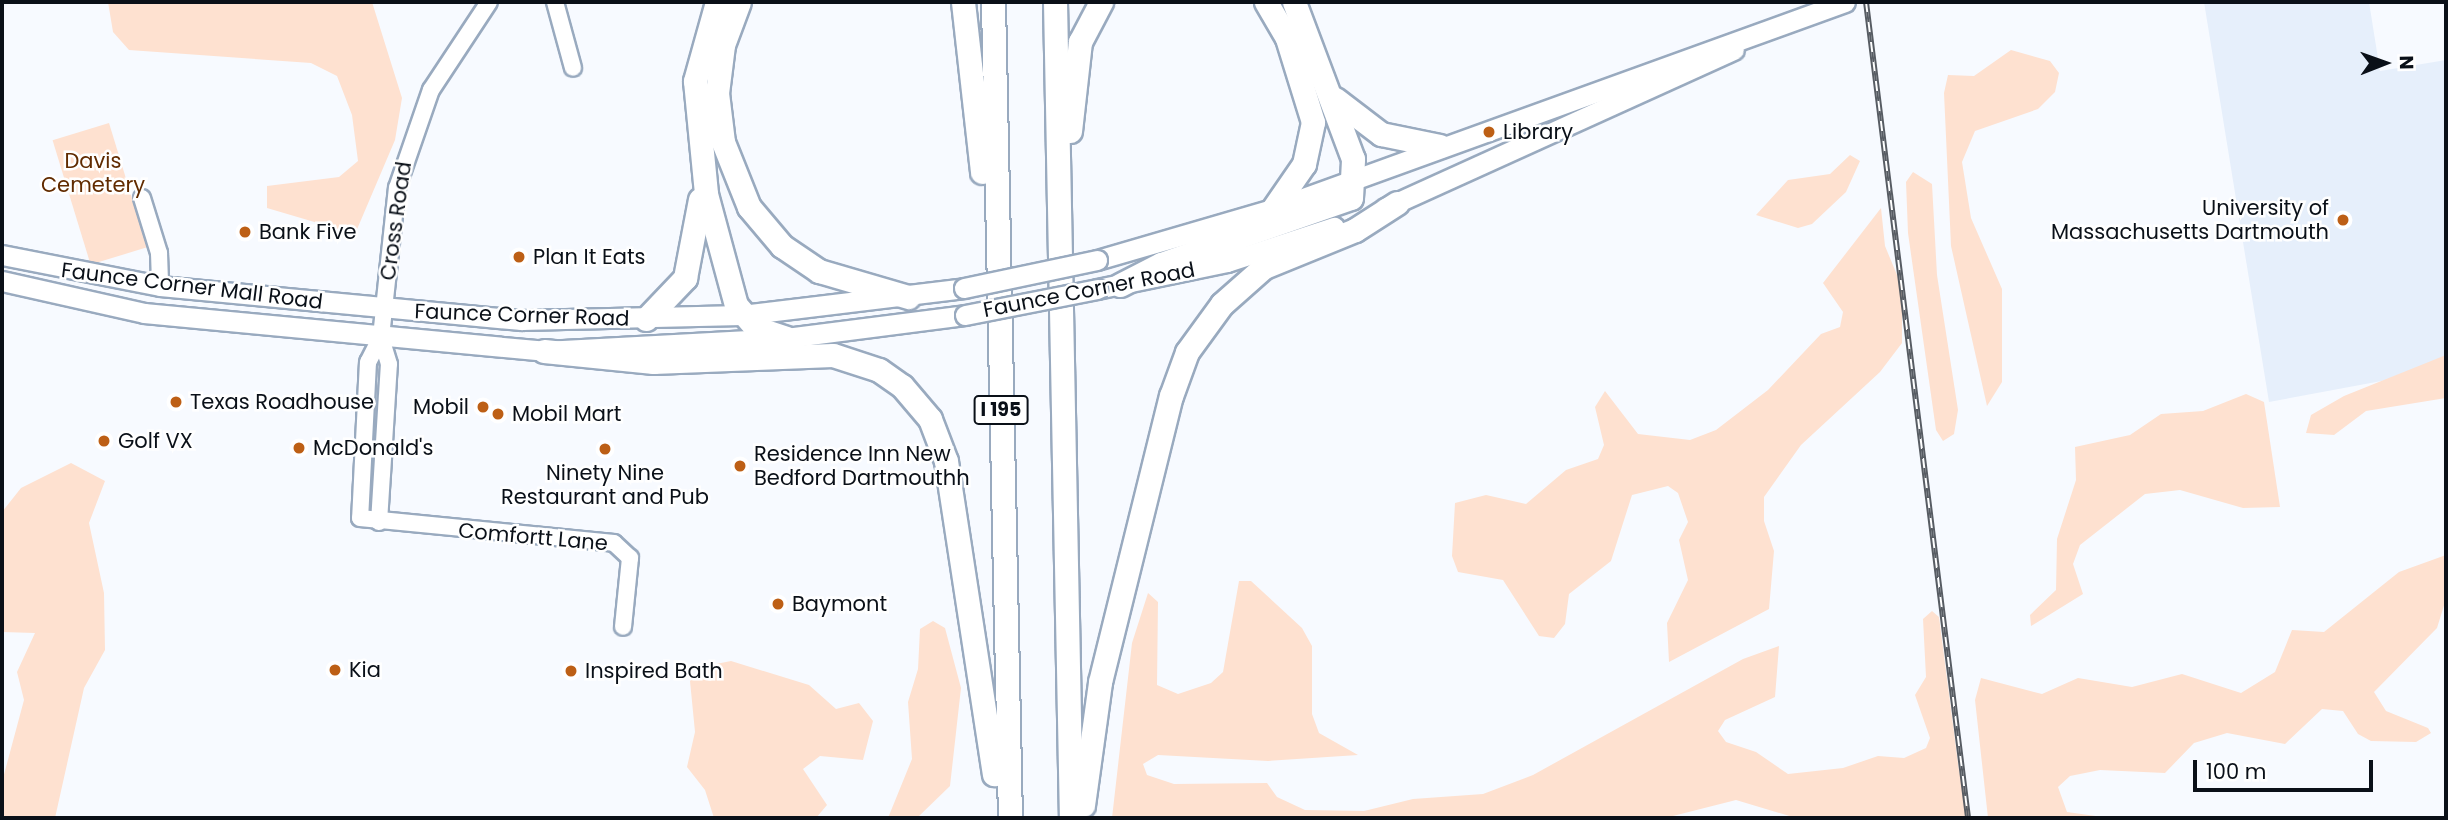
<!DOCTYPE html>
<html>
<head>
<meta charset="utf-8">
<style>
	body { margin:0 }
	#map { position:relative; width:2448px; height:820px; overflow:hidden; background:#f7faff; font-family:Poppins,sans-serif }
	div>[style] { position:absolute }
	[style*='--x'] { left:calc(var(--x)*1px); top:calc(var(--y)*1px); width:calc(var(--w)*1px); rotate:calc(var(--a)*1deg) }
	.built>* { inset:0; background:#e6effb }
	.green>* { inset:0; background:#fee1d0; transform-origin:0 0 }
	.roads { filter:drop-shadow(2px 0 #99aabf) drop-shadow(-2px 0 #99aabf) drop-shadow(0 2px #99aabf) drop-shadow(0 -2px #99aabf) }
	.minor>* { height:16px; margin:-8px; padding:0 8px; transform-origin:8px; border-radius:8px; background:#fff }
	.major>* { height:19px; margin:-9.5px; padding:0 9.5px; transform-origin:9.5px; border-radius:9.5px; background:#fff }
	.highway>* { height:23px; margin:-11.5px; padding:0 11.5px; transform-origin:11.5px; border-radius:11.5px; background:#fff }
	.rail>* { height:6px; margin-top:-3px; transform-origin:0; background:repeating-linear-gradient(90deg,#fff 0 10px,#575c63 0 20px); box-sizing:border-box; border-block:2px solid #575c63 }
	.bridges { filter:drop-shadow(2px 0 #99aabf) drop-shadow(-2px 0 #99aabf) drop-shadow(0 2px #99aabf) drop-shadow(0 -2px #99aabf) }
	.major-bridge>* { height:19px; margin:-9.5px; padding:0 9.5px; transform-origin:9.5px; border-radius:9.5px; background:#fff }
	.dots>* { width:19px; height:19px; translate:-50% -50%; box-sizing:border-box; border:4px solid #fff; border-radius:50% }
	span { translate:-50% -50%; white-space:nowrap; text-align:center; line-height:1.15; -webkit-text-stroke:5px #fff; paint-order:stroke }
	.shield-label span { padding:2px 5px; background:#fff; border:2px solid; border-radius:5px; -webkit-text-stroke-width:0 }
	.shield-label { font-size:19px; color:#0a1018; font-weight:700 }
	.poi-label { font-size:21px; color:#0a1018 }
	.left { translate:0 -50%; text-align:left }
	.right { translate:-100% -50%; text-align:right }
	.park-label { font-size:21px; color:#612b00 }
	.street-label { font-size:21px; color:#0a1018 }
	.frame { position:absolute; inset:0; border:4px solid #0a1018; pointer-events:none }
	.north { position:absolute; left:2350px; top:28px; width:70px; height:70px; -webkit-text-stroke:5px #fff; paint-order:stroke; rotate:89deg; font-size:19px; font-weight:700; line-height:28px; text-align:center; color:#0a1018 }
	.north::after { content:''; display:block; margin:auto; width:24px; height:32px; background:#0a1018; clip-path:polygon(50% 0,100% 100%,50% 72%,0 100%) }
	.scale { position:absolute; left:2193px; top:760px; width:180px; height:32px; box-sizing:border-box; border:4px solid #0a1018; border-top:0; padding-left:9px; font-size:21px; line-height:24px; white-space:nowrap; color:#0a1018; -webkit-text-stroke:5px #fff; paint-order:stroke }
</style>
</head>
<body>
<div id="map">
	<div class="built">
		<i style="clip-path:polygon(2204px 2px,2369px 2px,2380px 71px,2446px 60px,2446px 369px,2269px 402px)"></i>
	</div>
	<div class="green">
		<i style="clip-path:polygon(108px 2px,372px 2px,402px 98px,395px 140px,355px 234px,267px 208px,267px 186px,339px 177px,358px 161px,352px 115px,337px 76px,311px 63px,129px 50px,113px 32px)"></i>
		<i style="clip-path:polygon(2011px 50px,2050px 61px,2059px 73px,2055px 92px,2038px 109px,1975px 131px,1962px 162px,1971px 218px,2002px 289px,2002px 382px,1987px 406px,1951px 246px,1944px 93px,1948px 75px,1974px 76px)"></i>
		<i style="left:109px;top:123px;width:130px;height:59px;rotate:73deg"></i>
		<i style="clip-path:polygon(1850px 155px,1860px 161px,1846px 192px,1812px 224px,1798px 228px,1756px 215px,1788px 180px,1830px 174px)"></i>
		<i style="clip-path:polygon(1913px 172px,1932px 184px,1937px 275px,1958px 410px,1954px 434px,1943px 441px,1936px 430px,1908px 233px,1906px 182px)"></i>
		<i style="clip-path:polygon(1881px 208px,1885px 246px,1902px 287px,1902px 343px,1880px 372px,1801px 445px,1764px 497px,1764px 521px,1774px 551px,1769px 609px,1669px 662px,1667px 623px,1688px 580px,1679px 540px,1688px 522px,1678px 493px,1668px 486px,1632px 495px,1611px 561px,1569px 594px,1565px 624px,1554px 638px,1539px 636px,1503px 580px,1458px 572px,1452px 556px,1455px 503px,1486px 495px,1526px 504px,1566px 470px,1598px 459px,1604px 445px,1595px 407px,1605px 391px,1638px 434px,1690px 440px,1716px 430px,1768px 390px,1821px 334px,1840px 327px,1843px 312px,1823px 283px)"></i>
		<i style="clip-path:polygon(2446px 355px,2446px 398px,2366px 411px,2334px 435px,2306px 433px,2311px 415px,2344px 396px)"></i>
		<i style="clip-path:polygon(2246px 394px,2264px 402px,2280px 507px,2243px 508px,2180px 490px,2145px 494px,2080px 545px,2073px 564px,2083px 594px,2031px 626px,2030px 615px,2056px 590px,2057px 539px,2076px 480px,2075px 447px,2130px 435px,2161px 414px,2203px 411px)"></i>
		<i style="clip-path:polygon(71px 463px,105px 481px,89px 523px,104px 593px,105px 650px,84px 688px,55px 818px,2px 818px,2px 782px,24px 700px,17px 672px,35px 633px,2px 632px,2px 512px,21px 488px)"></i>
		<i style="clip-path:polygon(2446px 555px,2446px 599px,2437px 628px,2374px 692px,2386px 711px,2428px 728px,2431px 733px,2416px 742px,2371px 741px,2358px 734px,2343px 711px,2322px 709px,2285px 744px,2227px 733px,2194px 743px,2165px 773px,2100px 770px,2070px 776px,2058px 787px,2067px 812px,2110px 818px,1988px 818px,1975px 700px,1981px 678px,2042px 694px,2078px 678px,2132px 687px,2182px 674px,2241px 693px,2275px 672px,2292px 630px,2324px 632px,2399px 572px)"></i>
		<i style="clip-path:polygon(1239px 581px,1251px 581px,1302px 628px,1312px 646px,1312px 714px,1319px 733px,1358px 755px,1268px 761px,1158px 755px,1143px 764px,1147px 775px,1174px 784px,1267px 783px,1277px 797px,1305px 810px,1364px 811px,1413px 799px,1483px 794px,1533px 775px,1743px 659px,1779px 646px,1775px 697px,1725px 720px,1718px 731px,1726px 742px,1756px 752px,1788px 774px,1843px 768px,1878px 756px,1904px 758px,1926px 748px,1930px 738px,1915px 695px,1926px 677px,1923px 619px,1932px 611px,1939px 617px,1959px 771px,1971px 818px,1796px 818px,1736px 800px,1665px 818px,1112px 818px,1132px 643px,1148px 593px,1158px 602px,1157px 685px,1178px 694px,1211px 683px,1223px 672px)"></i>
		<i style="clip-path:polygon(933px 621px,945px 628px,961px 688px,950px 786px,917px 818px,888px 818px,912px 759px,908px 702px,918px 669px,920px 629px)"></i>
		<i style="clip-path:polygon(731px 661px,809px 685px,836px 709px,859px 703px,873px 721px,863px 760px,820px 756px,803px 769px,827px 805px,816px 818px,714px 818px,705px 790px,687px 767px,695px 732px,690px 681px,706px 666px)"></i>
	</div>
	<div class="roads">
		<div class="minor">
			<i style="--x:555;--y:2;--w:68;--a:74.7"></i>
			<i style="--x:142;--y:198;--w:58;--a:72.8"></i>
			<i style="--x:159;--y:253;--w:33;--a:88"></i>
			<i style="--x:381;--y:337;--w:28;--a:117"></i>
			<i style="--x:368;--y:362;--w:156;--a:92.9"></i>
			<i style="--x:360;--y:518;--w:255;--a:5.6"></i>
			<i style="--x:614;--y:543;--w:22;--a:43"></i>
			<i style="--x:630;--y:558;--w:69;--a:95.8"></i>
			<i style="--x:379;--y:522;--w:158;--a:-86.4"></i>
			<i style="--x:389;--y:364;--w:28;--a:-107"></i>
			<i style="--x:381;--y:337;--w:150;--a:-83.9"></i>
			<i style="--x:397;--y:188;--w:104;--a:-70.9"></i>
			<i style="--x:431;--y:90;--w:105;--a:-56.6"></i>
		</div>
		<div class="major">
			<i style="--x:1385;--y:208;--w:383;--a:-24.4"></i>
			<i style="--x:2;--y:255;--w:161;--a:11.1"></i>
			<i style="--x:160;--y:286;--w:363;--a:5.4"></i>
			<i style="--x:521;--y:320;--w:221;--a:-1.3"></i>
			<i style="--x:742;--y:315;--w:224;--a:-6.9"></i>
			<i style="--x:1097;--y:260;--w:183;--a:-16.2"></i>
			<i style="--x:1273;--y:209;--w:608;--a:-19.89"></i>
			<i style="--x:2;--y:281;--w:146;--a:12.7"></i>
			<i style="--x:144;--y:313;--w:402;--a:5.4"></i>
			<i style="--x:544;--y:351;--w:242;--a:-3.1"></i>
			<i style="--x:786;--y:338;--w:180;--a:-7.3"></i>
			<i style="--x:1097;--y:289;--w:133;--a:-11.7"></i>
			<i style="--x:1227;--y:262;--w:113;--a:-18.1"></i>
		</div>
		<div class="highway">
			<i style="--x:717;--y:2;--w:82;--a:105.6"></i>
			<i style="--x:695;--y:81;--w:114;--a:84.4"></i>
			<i style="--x:706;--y:194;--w:115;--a:74.9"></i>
			<i style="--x:736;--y:305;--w:30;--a:49"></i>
			<i style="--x:756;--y:328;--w:32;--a:18"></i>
			<i style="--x:739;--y:2;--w:46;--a:110.4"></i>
			<i style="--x:723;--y:45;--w:48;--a:97.1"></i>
			<i style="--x:717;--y:93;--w:49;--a:83"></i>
			<i style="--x:723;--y:142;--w:70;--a:68.2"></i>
			<i style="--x:749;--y:207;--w:51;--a:49.8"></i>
			<i style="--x:782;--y:246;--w:45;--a:34"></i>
			<i style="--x:819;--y:271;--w:93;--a:16.3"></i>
			<i style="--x:963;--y:2;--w:171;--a:83.6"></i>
			<i style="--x:993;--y:2;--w:816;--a:88.81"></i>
			<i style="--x:1055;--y:2;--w:816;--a:88.88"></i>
			<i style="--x:1266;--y:2;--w:42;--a:59.7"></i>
			<i style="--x:1287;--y:38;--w:88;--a:72.8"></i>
			<i style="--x:1313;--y:122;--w:43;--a:102.1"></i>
			<i style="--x:1304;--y:164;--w:55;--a:124.6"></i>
			<i style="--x:1335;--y:99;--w:58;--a:37.3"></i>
			<i style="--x:1381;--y:134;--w:60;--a:11.5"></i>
			<i style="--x:1070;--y:131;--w:90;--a:-83.6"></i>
			<i style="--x:1080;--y:42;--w:45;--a:-62.3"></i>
			<i style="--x:1120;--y:285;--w:46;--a:-27.1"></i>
			<i style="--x:1161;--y:264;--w:201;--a:-19.2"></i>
			<i style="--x:1351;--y:198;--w:39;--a:-87"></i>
			<i style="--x:1353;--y:159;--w:168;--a:-110.6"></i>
			<i style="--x:646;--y:319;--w:57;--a:-46.4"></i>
			<i style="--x:685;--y:278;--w:80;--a:-79.2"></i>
			<i style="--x:544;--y:351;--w:110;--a:5.8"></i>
			<i style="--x:653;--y:362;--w:180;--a:-2.2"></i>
			<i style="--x:833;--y:355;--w:48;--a:18.1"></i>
			<i style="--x:879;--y:370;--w:28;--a:35"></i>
			<i style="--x:902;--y:386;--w:43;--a:49.7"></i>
			<i style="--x:930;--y:419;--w:45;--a:69.1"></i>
			<i style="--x:946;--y:461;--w:317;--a:81.3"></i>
			<i style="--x:1083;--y:805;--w:124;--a:-82.1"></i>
			<i style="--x:1100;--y:682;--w:295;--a:-76.1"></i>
			<i style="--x:1171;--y:396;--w:47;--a:-70"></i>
			<i style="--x:1187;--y:352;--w:59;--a:-53.9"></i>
			<i style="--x:1222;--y:304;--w:56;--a:-41.4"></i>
			<i style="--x:1264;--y:267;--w:98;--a:-22.1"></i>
			<i style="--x:1355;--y:230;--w:50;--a:-32.7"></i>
		</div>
	</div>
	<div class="rail">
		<i style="--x:1866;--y:2;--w:822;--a:82.87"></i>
	</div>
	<div class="bridges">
		<div class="major-bridge">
			<i style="--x:964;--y:288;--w:136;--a:-11.9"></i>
			<i style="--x:965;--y:315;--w:135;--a:-11.1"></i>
		</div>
	</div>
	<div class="dots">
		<i style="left:1489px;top:132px;background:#bd5f15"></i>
		<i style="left:2343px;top:220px;background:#bd5f15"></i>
		<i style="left:245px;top:232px;background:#bd5f15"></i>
		<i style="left:519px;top:257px;background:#bd5f15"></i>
		<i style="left:176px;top:402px;background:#bd5f15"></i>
		<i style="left:483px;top:407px;background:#bd5f15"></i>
		<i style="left:498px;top:414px;background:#bd5f15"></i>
		<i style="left:104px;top:441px;background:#bd5f15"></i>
		<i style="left:299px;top:448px;background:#bd5f15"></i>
		<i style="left:605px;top:449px;background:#bd5f15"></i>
		<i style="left:740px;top:466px;background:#bd5f15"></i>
		<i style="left:778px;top:604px;background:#bd5f15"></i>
		<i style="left:335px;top:670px;background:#bd5f15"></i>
		<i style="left:571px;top:671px;background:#bd5f15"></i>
	</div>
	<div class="shield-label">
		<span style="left:1001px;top:410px">I 195</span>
	</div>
	<div class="poi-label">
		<span class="left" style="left:1503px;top:132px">Library</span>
		<span class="right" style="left:2329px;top:220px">University of<br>Massachusetts Dartmouth</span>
		<span class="left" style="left:259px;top:232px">Bank Five</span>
		<span class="left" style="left:533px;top:257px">Plan It Eats</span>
		<span class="left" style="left:190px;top:402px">Texas Roadhouse</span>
		<span class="right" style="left:469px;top:407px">Mobil</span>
		<span class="left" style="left:512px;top:414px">Mobil Mart</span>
		<span class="left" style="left:118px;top:441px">Golf VX</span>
		<span class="left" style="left:313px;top:448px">McDonald's</span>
		<span class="left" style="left:754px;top:466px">Residence Inn New<br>Bedford Dartmouthh</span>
		<span style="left:605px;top:485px">Ninety Nine<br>Restaurant and Pub</span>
		<span class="left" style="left:792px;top:604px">Baymont</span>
		<span class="left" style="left:349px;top:670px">Kia</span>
		<span class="left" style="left:585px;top:671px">Inspired Bath</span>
	</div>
	<div class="park-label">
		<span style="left:93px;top:173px">Davis<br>Cemetery</span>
	</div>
	<div class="street-label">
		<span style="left:396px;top:221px;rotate:-82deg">Cross Road</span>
		<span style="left:192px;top:286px;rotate:7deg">Faunce Corner Mall Road</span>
		<span style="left:1089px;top:290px;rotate:-11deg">Faunce Corner Road</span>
		<span style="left:522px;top:315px;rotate:2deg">Faunce Corner Road</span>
		<span style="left:533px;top:537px;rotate:5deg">Comfortt Lane</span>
	</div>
	<div class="frame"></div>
	<div class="north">N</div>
	<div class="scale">100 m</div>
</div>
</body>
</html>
